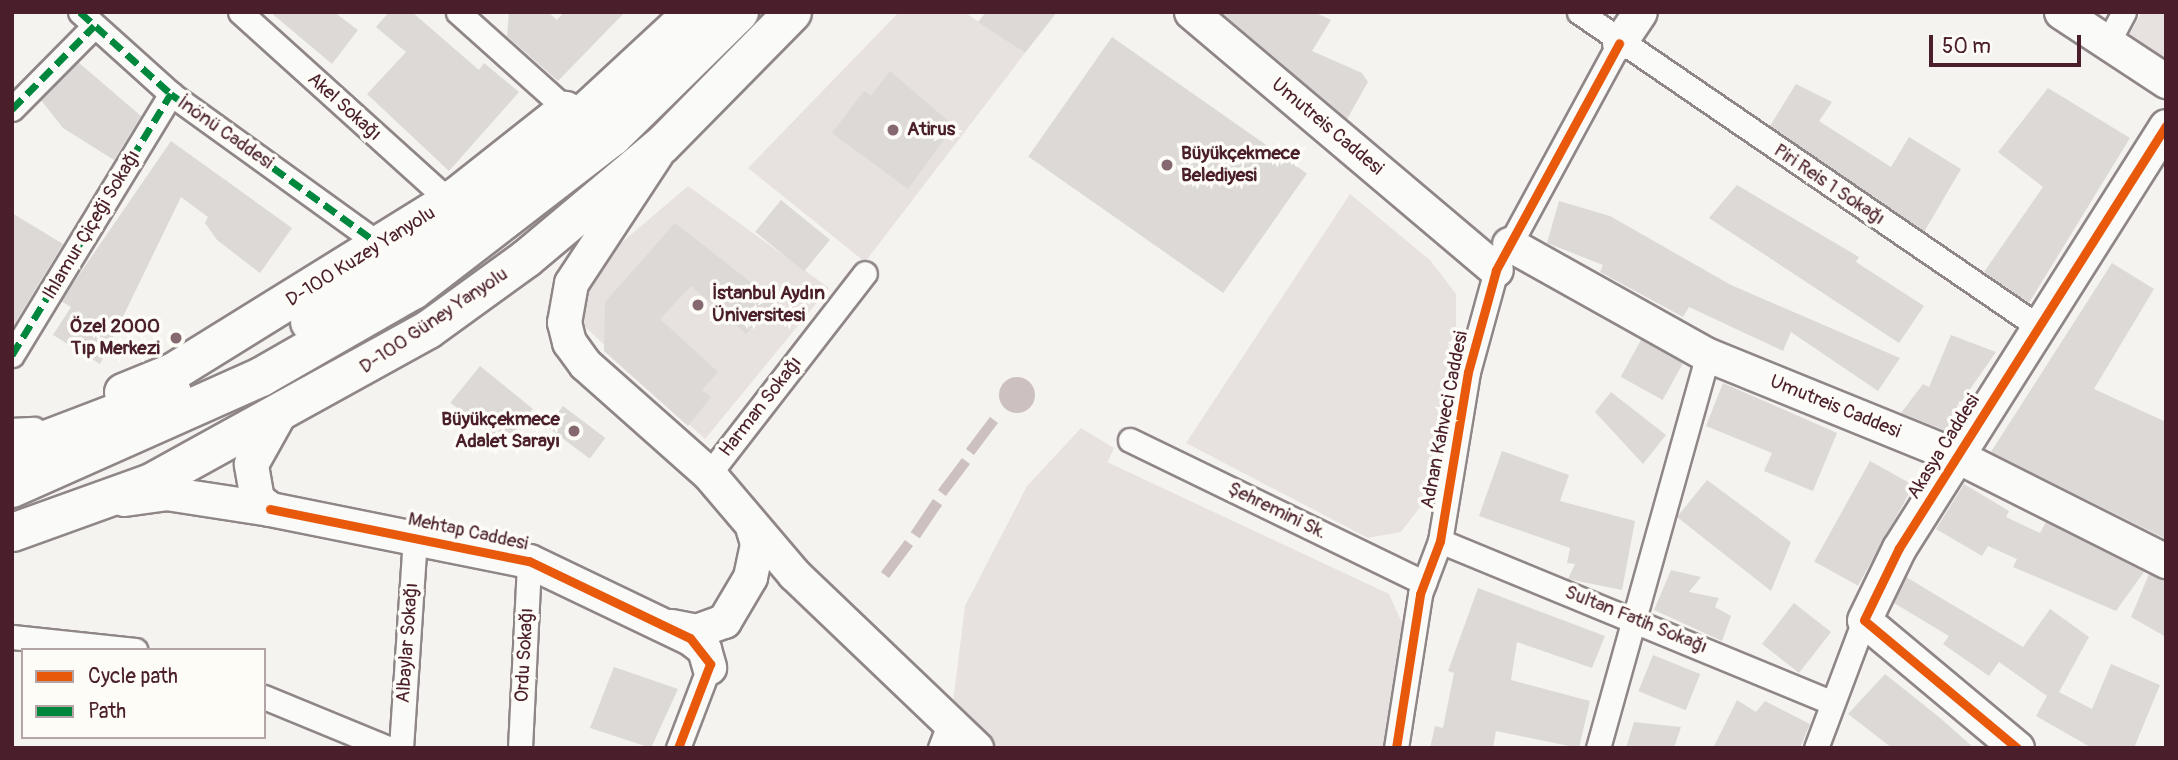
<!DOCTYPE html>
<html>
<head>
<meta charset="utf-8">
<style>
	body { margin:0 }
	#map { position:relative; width:2178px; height:760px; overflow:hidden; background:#f5f3f0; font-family:Pangolin,sans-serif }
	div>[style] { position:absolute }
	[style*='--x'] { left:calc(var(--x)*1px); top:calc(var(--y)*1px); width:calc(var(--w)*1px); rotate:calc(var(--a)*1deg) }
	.built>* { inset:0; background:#e7e2df }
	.green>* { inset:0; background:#e7e2e0 }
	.water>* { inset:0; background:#ccc1c0; transform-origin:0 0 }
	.round { border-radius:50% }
	.building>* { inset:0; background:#dcd9d7; transform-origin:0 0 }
	.roads { filter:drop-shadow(2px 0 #8f8687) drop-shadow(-2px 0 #8f8687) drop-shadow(0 2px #8f8687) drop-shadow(0 -2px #8f8687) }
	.street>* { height:23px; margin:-11.5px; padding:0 11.5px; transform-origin:11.5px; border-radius:11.5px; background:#fafaf8 }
	.secondary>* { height:33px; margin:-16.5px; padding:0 16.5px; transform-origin:16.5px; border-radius:16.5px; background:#fafaf8 }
	.primary>* { height:37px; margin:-18.5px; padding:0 18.5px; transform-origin:18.5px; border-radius:18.5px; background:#fafaf8 }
	.highway>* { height:38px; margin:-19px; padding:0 19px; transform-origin:19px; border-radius:19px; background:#fafaf8 }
	.quiet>* { height:7px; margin-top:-3.5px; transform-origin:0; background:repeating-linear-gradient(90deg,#00873e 0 14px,transparent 0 21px) }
	.cycleway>* { height:9px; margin:-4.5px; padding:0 4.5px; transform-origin:4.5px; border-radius:4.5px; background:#e8590c }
	.dots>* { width:19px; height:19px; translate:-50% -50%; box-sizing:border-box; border:4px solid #fdfcf7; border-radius:50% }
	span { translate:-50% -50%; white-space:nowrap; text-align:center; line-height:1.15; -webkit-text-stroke:7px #fdfcf7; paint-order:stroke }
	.street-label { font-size:19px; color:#4a1f2b }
	.poi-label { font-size:19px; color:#4a1f2b; font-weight:700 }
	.left { translate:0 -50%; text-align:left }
	.right { translate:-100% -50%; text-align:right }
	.frame { position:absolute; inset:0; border:14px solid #4a1f2b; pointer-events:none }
	.legend { position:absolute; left:21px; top:648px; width:245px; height:91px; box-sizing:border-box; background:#fdfcf7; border:2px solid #b5a4a5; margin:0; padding:9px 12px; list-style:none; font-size:21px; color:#4a1f2b }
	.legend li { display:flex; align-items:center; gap:14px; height:35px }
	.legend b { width:35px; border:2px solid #b5a4a5 }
	.scale { position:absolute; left:1929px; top:35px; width:152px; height:32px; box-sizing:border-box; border:4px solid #4a1f2b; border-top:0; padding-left:9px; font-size:21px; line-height:24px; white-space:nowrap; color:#4a1f2b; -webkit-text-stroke:5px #fdfcf7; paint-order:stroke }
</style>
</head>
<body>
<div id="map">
	<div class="built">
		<i style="clip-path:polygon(899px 12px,964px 12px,1025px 53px,865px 262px,748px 168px)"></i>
		<i style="clip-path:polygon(688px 186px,829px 288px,705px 439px,580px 322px,586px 273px)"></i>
		<i style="clip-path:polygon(1107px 462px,1389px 594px,1405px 630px,1384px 748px,999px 748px,986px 737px)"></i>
	</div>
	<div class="green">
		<i style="clip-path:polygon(2142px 12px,2166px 12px,2166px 66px,2127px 39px)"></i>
		<i style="clip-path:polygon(1350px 194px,1430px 260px,1456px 294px,1456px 331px,1424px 502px,1401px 532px,1368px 538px,1186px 443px)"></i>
		<i style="clip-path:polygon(1081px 428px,1114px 448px,986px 737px,953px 702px,965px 606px,1027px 486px)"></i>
	</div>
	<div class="water">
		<i class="round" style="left:999px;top:377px;width:36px;height:36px"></i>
		<i style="left:990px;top:417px;width:10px;height:40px;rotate:37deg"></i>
		<i style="left:962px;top:458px;width:10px;height:40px;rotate:37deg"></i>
		<i style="left:933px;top:499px;width:11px;height:40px;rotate:34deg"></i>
		<i style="left:905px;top:540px;width:10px;height:40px;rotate:37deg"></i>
	</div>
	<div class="building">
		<i style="clip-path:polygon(270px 12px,334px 12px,358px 30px,332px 64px)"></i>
		<i style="clip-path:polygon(389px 12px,412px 12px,479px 70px,484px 63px,519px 92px,449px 171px,367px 94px,406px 52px,376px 27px)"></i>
		<i style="clip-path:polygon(509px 12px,548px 12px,557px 20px,564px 12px,625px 12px,558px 81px,507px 36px)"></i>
		<i style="clip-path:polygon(986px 12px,1057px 12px,1025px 53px,978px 22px)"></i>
		<i style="clip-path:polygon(1221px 12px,1314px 12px,1331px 20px,1312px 51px,1362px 73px,1368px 82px,1347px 119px)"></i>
		<i style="left:1112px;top:37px;width:238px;height:146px;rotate:35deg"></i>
		<i style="clip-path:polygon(78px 62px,141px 116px,114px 160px,63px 128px,41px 100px)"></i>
		<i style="clip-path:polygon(890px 71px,954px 126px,908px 189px,832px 133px,864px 91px,871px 96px)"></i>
		<i style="clip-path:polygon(1796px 84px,1832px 102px,1819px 121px,1891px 167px,1909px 137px,1961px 169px,1924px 232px,1770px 126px)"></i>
		<i style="clip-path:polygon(2048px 88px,2130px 138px,2029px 303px,1984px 272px,2043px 187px,1998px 152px)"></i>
		<i style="clip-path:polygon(171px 141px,292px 228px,260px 273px,217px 240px,205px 223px,208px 217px,181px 197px,100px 364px,53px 335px,71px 307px,61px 301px)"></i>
		<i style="clip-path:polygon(1737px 185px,1859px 257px,1856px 262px,1924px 306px,1899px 343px,1709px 218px)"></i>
		<i style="left:781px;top:200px;width:63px;height:41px;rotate:39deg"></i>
		<i style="clip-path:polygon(1559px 201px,1610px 216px,1731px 285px,1900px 358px,1878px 391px,1791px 332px,1783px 351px,1689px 307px,1683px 317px,1600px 272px,1603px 265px,1547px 243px)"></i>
		<i style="clip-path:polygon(12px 213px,63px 244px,12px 328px)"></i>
		<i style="clip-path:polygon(675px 223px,775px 301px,746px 334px,691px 286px,660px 319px,718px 372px,702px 390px,711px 397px,688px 426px,604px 351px,605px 302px)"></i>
		<i style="clip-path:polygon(2112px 263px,2154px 289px,2094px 389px,2166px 422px,2166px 539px,1991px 452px)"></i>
		<i style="clip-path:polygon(1951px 335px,1996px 352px,1959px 405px,1965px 408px,1949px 432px,1901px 413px,1923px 384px,1929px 387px)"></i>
		<i style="left:1641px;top:340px;width:48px;height:42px;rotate:29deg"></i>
		<i style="left:480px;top:366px;width:68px;height:47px;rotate:39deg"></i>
		<i style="clip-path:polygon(1723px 383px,1837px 433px,1813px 491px,1764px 471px,1772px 453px,1706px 426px)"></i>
		<i style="clip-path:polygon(1611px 392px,1666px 435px,1643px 464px,1595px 412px)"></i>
		<i style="left:563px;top:406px;width:53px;height:26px;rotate:37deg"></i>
		<i style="clip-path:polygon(1502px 451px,1569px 475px,1560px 501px,1635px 521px,1622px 590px,1568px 579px,1575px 564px,1567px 563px,1570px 548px,1479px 516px)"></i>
		<i style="left:1870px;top:461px;width:50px;height:115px;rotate:29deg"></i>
		<i style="clip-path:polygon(1707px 480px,1791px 542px,1771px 591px,1677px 517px)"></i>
		<i style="clip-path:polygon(1964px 484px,2009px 511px,2006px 517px,2040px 533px,2046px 522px,2144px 572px,2116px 611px,2013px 567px,2017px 559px,1988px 546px,1982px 556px,1936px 529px)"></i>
		<i style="clip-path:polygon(1671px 570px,1701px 577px,1689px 592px,1719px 598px,1715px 607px,1731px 616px,1722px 641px,1654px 610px)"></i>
		<i style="clip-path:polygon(2149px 574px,2166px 580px,2166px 637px,2131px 617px)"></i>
		<i style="clip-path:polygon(1906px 577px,2023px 647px,2050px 609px,2089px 637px,2059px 692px,2092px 709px,2111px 664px,2160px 685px,2134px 748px,2092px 748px,2036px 716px,2047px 696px,1999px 662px,1989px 676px,1943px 644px,1949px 636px,1894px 603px)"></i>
		<i style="clip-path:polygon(1478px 588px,1605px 636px,1592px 668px,1517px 642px,1511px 680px,1590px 701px,1579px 748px,1496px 731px,1493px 748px,1430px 748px,1435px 726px,1443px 728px,1454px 673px,1448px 671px)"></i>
		<i style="left:1794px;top:603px;width:47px;height:52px;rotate:38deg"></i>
		<i style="left:1653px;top:655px;width:51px;height:39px;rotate:22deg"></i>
		<i style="clip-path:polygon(614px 667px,678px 689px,651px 748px,590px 728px)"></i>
		<i style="clip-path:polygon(1885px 674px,1939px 717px,1974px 748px,1892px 748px,1848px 714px)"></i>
		<i style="clip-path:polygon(1737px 700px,1756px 712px,1765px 701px,1810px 724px,1800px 748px,1713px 748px)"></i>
		<i style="clip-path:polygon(1634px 722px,1681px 727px,1674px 748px,1626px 748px)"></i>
	</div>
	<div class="roads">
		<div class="street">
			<i style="--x:80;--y:12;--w:122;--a:42"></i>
			<i style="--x:171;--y:94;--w:256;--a:35.8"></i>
			<i style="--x:240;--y:12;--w:282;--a:42.1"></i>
			<i style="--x:458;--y:12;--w:145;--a:41.9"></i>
			<i style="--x:1579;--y:12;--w:558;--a:34.4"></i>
			<i style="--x:2108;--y:42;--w:34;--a:-62"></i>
			<i style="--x:12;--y:109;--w:117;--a:-45.3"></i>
			<i style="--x:12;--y:355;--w:306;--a:-58.7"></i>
			<i style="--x:12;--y:430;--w:22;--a:-3"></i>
			<i style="--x:1130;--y:440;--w:327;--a:25.9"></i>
			<i style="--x:709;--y:474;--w:254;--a:-52.2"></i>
			<i style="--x:1440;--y:541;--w:423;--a:22.4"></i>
			<i style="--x:12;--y:637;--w:124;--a:6"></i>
			<i style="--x:264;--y:697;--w:134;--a:22.4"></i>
			<i style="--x:401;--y:748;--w:209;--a:-86.2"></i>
			<i style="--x:520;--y:748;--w:187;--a:-87.2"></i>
			<i style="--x:678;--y:748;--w:87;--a:-69.1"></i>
			<i style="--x:940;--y:748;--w:26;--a:-69"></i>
			<i style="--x:1396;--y:748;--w:156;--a:-81.1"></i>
			<i style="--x:1420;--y:594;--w:57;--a:-69.3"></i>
			<i style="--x:1440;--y:541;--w:171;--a:-80.6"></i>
			<i style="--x:1468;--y:372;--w:106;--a:-74.6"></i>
			<i style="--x:1496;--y:270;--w:258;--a:-61.5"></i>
			<i style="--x:1598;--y:748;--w:408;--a:-74.4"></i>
			<i style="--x:1816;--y:748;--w:137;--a:-69.4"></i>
		</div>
		<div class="secondary">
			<i style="--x:1191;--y:12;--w:399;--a:40.2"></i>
			<i style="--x:2061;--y:12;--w:126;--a:33.3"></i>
			<i style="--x:1619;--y:43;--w:37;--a:-56"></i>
			<i style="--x:656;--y:154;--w:154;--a:123.4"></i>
			<i style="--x:571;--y:283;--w:40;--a:100"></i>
			<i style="--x:564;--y:322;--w:21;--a:76"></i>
			<i style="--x:569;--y:342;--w:27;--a:54"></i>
			<i style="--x:585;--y:364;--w:166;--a:41.6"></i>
			<i style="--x:709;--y:474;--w:131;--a:49.6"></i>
			<i style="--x:794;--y:574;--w:252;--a:43.7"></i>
			<i style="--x:1509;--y:244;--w:228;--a:29.2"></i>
			<i style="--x:1708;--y:355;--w:271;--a:22.1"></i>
			<i style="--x:1959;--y:457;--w:232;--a:26.7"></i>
			<i style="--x:124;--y:499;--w:42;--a:-8.1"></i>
			<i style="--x:166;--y:493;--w:105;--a:8.7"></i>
			<i style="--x:270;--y:509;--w:16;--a:-142"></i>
			<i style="--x:257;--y:499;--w:36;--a:-100"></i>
			<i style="--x:251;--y:464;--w:57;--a:-60.8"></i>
			<i style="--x:270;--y:509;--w:264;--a:11.4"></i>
			<i style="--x:529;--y:561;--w:178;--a:25.6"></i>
			<i style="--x:690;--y:638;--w:18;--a:38"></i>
			<i style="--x:704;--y:649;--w:19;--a:74"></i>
			<i style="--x:671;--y:626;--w:25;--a:11"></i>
			<i style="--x:696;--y:631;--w:30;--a:-20"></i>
			<i style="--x:724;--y:621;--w:51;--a:-59.4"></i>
			<i style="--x:750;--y:577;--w:35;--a:-78"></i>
			<i style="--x:757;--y:543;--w:14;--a:-107"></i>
			<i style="--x:2017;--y:748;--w:199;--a:-140.1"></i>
			<i style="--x:1864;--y:620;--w:80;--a:-64.1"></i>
			<i style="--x:1899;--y:548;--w:499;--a:-57.7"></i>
		</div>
		<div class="primary">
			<i style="--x:123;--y:392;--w:53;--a:-22.2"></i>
			<i style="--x:172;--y:372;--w:334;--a:-31.8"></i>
			<i style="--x:456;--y:196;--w:139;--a:-38.3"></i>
			<i style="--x:12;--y:532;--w:148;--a:-19.8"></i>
			<i style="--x:151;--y:482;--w:316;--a:-28.9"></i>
			<i style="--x:428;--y:329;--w:121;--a:-35.9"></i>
			<i style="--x:526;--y:258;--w:177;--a:-40"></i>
			<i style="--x:662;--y:144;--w:185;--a:-45.4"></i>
		</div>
		<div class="highway">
			<i style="--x:310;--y:322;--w:198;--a:-33"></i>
			<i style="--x:476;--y:214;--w:297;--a:-42.8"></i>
			<i style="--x:12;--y:453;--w:171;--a:-20.9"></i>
			<i style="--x:12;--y:488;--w:273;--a:-24"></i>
			<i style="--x:261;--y:377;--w:175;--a:-29.8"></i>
			<i style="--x:413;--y:290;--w:251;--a:-37.6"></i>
			<i style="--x:612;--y:137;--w:178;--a:-44.5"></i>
		</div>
	</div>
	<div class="quiet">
		<i style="--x:80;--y:12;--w:122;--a:42"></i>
		<i style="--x:171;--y:94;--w:256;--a:35.8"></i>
		<i style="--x:12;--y:109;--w:117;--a:-45.3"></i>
		<i style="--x:12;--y:355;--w:306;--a:-58.7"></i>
	</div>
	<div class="cycleway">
		<i style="--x:270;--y:509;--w:264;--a:11.4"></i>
		<i style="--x:529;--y:561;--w:178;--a:25.6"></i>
		<i style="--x:690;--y:638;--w:33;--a:52"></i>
		<i style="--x:710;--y:664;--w:90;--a:110.9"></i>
		<i style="--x:1396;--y:748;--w:156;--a:-81.1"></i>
		<i style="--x:1420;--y:594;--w:57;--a:-69.3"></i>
		<i style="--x:1440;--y:541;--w:171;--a:-80.6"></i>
		<i style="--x:1468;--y:372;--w:106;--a:-74.6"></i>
		<i style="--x:1496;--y:270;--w:258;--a:-61.5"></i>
		<i style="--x:2017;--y:748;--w:199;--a:-140.1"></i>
		<i style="--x:1864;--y:620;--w:80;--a:-64.1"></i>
		<i style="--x:1899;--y:548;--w:499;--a:-57.7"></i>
	</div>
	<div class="dots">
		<i style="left:893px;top:130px;background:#866970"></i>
		<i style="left:1167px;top:165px;background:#866970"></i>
		<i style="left:698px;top:305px;background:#866970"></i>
		<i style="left:176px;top:338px;background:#866970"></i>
		<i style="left:574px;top:431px;background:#866970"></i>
	</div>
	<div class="street-label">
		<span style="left:344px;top:107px;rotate:42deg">Akel Sokağı</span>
		<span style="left:1327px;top:127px;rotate:40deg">Umutreis Caddesi</span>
		<span style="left:225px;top:133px;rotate:35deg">İnönü Caddesi</span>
		<span style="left:1829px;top:185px;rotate:34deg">Piri Reis 1 Sokağı</span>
		<span style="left:92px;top:225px;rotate:-59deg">Ihlamur Çiçeği Sokağı</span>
		<span style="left:361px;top:257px;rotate:-32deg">D-100 Kuzey Yanyolu</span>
		<span style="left:434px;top:321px;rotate:-34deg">D-100 Güney Yanyolu</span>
		<span style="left:761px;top:407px;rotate:-52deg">Harman Sokağı</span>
		<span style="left:1835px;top:407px;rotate:22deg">Umutreis Caddesi</span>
		<span style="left:1445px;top:420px;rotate:-79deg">Adnan Kahveci Caddesi</span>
		<span style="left:1944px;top:447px;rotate:-58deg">Akasya Caddesi</span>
		<span style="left:1277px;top:511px;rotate:26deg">Şehremini Sk.</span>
		<span style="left:468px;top:532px;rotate:12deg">Mehtap Caddesi</span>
		<span style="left:1636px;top:620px;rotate:22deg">Sultan Fatih Sokağı</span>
		<span style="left:408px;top:643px;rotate:-86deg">Albaylar Sokağı</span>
		<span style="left:525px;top:655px;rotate:-87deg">Ordu Sokağı</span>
	</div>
	<div class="poi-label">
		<span class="left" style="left:907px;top:130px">Atirus</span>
		<span class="left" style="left:1181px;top:165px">Büyükçekmece<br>Belediyesi</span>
		<span class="left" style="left:712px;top:305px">İstanbul Aydın<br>Üniversitesi</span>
		<span class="right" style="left:160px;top:338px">Özel 2000<br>Tıp Merkezi</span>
		<span class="right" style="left:560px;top:431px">Büyükçekmece<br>Adalet Sarayı</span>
	</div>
	<div class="frame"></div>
	<ul class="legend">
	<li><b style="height:9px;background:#e8590c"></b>Cycle path</li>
	<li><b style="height:9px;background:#00873e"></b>Path</li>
	</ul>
	<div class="scale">50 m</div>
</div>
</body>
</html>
